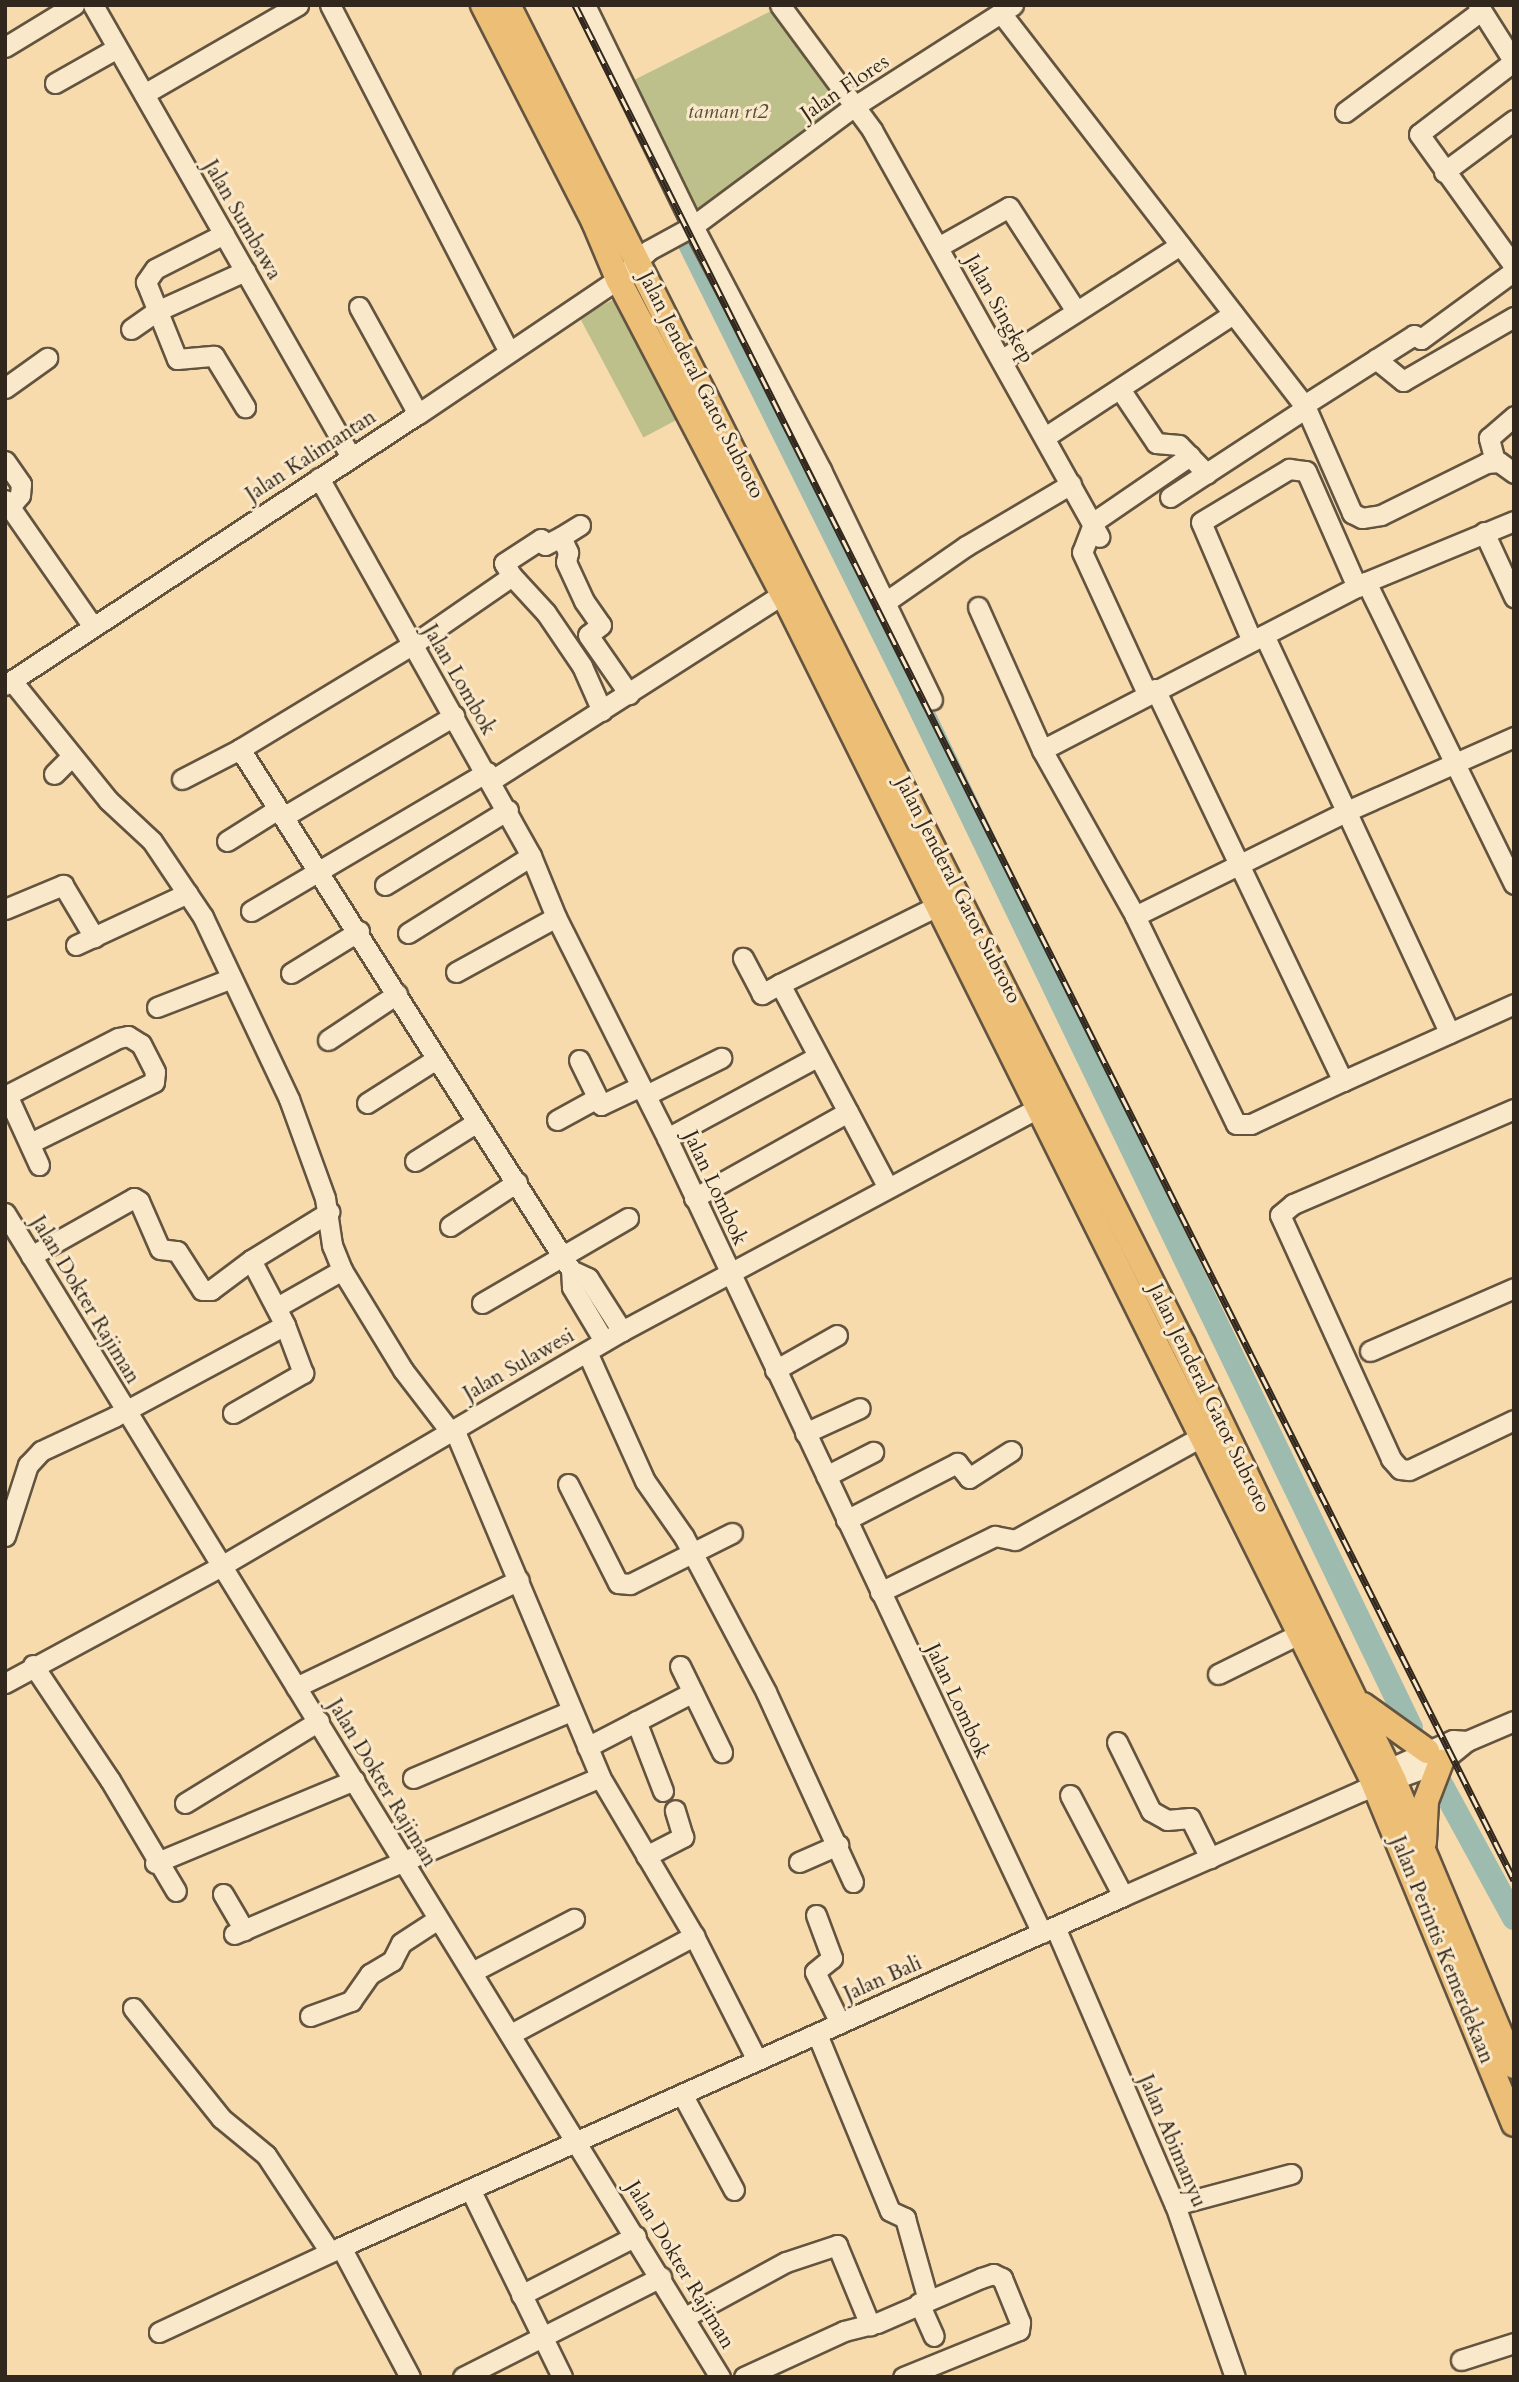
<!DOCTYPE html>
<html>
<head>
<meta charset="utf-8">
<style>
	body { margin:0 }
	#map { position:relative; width:1519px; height:2382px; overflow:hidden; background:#f8dbad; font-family:Cardo,serif }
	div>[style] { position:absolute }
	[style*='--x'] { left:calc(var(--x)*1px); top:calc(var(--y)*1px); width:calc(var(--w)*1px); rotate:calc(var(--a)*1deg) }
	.green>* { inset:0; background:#bdc08a; transform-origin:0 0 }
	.river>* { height:24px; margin:-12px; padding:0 12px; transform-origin:12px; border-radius:12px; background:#9dbbae }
	.roads { filter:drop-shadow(2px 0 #635440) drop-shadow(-2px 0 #635440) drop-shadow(0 2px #635440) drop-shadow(0 -2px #635440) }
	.minor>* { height:19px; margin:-9.5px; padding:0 9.5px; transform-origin:9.5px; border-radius:9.5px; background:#fae8ca }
	.major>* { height:24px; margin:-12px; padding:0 12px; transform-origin:12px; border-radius:12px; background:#ecbe76 }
	.rail>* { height:7px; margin-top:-3.5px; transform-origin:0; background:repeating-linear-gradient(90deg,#fae8ca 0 13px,#31271c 0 26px); box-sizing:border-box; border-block:2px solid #31271c }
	span { translate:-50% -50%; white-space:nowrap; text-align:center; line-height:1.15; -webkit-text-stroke:6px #fae8ca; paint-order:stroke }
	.street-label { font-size:21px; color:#31271c }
	.park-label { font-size:21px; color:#544d38; font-style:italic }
	.frame { position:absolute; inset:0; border:7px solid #31271c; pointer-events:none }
</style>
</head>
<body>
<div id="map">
	<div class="green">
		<i style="clip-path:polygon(781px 6px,852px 108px,700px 221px,634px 80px)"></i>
		<i style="left:622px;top:295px;width:136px;height:48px;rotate:62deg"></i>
	</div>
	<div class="river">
		<i style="--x:689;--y:242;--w:488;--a:63.6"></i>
		<i style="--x:906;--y:679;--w:1164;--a:64.29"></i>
		<i style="--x:1436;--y:1775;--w:163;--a:61.4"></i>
	</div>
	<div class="roads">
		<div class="minor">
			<i style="--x:93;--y:5;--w:520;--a:60.28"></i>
			<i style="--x:330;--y:5;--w:388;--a:62.7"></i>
			<i style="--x:585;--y:5;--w:246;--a:64"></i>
			<i style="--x:693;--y:226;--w:276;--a:62.3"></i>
			<i style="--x:821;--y:470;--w:255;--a:64.2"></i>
			<i style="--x:780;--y:5;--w:155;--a:53.6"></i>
			<i style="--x:872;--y:130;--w:466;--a:60.8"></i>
			<i style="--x:1478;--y:5;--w:67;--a:57.7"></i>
			<i style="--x:1001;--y:13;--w:499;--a:52.3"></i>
			<i style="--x:1306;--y:408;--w:115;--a:66.3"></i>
			<i style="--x:1352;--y:513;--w:11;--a:27"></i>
			<i style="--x:1362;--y:518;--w:19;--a:-9"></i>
			<i style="--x:1381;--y:515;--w:117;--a:-26.3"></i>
			<i style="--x:1486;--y:463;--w:13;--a:-4"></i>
			<i style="--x:1499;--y:462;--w:19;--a:36"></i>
			<i style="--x:5;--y:47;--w:81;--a:-31.3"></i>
			<i style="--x:1513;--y:62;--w:118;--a:142.5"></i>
			<i style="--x:1419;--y:134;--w:163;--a:54.3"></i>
			<i style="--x:55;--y:83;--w:71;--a:-29.4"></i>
			<i style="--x:144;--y:94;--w:178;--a:-30"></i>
			<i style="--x:1345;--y:112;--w:169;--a:-36.6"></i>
			<i style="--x:1444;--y:172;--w:87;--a:-36.6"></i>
			<i style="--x:224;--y:234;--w:77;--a:153.1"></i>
			<i style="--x:155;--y:269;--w:16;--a:125"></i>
			<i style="--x:146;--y:282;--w:83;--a:68.1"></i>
			<i style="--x:177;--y:359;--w:37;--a:-5"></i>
			<i style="--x:214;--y:356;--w:60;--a:58.7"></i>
			<i style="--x:938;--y:247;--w:81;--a:-29.4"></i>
			<i style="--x:1009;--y:207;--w:124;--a:57.2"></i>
			<i style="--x:359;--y:307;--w:122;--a:61.1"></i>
			<i style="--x:131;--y:329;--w:32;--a:-35"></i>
			<i style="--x:157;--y:311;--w:97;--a:-24.4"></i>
			<i style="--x:1376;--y:359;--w:35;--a:39"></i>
			<i style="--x:1403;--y:381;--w:128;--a:-30"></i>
			<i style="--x:1001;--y:360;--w:213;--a:-32.7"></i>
			<i style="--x:5;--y:388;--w:52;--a:-35.5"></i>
			<i style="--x:1120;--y:389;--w:65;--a:56.3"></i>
			<i style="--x:1156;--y:443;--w:23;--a:5"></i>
			<i style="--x:1179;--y:445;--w:40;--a:46"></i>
			<i style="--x:1304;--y:405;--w:130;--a:-32.5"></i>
			<i style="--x:1414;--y:335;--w:8;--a:30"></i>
			<i style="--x:1421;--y:339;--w:115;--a:-36.2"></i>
			<i style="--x:1045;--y:437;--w:225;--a:-33.2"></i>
			<i style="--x:5;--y:461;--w:28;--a:55"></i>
			<i style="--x:21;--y:484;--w:11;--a:95"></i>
			<i style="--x:20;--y:495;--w:16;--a:130"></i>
			<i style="--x:1495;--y:461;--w:24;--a:-105"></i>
			<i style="--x:1489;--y:438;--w:33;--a:-41"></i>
			<i style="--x:319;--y:478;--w:433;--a:60.7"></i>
			<i style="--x:531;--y:856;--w:66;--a:67.7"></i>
			<i style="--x:556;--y:917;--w:247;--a:63.3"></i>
			<i style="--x:667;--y:1138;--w:879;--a:64.75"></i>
			<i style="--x:1170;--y:497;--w:163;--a:-33.2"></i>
			<i style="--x:5;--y:500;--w:152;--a:55.2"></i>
			<i style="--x:1514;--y:521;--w:160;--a:157.6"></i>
			<i style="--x:1366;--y:582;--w:365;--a:152.6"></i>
			<i style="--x:1042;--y:750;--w:190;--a:60.7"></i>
			<i style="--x:1135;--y:916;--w:237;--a:-26.3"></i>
			<i style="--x:1347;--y:811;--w:183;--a:-23.9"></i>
			<i style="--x:1092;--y:523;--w:119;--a:-34.4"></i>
			<i style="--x:1093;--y:524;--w:30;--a:111"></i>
			<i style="--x:1082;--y:552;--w:155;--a:65.3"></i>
			<i style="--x:580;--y:525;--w:22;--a:148"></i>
			<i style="--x:561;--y:537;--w:17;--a:65"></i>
			<i style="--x:568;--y:552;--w:10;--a:101"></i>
			<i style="--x:566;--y:562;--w:43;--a:65.2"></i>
			<i style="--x:584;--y:601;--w:29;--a:55"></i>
			<i style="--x:601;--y:625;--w:16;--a:142"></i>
			<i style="--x:588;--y:635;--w:72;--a:55.2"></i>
			<i style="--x:1484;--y:532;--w:72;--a:65.2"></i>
			<i style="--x:512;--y:576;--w:15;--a:-122"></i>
			<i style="--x:504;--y:563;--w:44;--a:-33"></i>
			<i style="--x:541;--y:539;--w:7;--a:56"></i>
			<i style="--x:545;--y:545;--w:18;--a:-27"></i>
			<i style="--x:1366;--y:582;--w:336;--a:63.9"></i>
			<i style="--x:884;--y:603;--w:100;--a:-34.8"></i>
			<i style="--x:966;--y:546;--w:122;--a:-30.6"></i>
			<i style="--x:978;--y:607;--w:157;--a:65.9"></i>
			<i style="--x:1264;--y:635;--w:439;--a:65"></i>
			<i style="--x:1252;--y:641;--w:129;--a:-113.2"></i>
			<i style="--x:1201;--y:522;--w:103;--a:-31.1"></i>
			<i style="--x:1289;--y:469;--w:17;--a:7"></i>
			<i style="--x:1306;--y:471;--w:127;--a:66.3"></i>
			<i style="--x:12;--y:681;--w:153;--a:51.1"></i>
			<i style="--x:108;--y:800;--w:60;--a:43"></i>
			<i style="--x:152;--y:841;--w:92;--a:56.1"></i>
			<i style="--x:203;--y:917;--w:201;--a:64.7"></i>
			<i style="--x:289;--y:1099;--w:105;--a:70"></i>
			<i style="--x:325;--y:1198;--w:48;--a:81.5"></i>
			<i style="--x:332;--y:1245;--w:27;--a:68"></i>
			<i style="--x:342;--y:1270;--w:117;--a:58.6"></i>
			<i style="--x:403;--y:1370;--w:76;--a:52.5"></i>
			<i style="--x:5;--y:685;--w:494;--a:-33.3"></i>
			<i style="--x:418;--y:414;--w:241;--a:-34"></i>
			<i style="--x:618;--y:279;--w:42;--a:-43.1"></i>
			<i style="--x:649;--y:250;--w:50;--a:-28.6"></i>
			<i style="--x:693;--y:226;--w:198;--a:-36.6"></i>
			<i style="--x:852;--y:108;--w:191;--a:-32.6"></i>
			<i style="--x:1155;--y:689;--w:435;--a:64.4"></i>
			<i style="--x:1343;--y:1081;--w:188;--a:-24.2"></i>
			<i style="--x:240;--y:749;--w:617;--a:57.57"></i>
			<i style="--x:54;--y:774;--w:25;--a:-45"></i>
			<i style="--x:182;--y:779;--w:65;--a:-27.3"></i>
			<i style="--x:240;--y:749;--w:201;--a:-31.2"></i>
			<i style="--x:412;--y:645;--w:121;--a:-34.6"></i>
			<i style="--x:512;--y:576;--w:50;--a:47.4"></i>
			<i style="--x:546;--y:613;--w:64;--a:55.8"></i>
			<i style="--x:582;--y:666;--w:49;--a:66"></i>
			<i style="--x:492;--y:780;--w:345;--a:-32.6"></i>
			<i style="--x:283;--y:817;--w:199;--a:-30.6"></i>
			<i style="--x:227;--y:841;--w:60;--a:-32.1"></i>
			<i style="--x:385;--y:885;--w:144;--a:-31.4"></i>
			<i style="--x:5;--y:909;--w:63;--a:-22.5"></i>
			<i style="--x:63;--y:885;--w:61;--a:59.2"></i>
			<i style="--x:251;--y:911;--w:274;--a:-30.5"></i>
			<i style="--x:1135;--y:916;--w:231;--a:64.1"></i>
			<i style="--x:1236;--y:1124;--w:15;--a:0"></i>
			<i style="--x:1251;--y:1124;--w:102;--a:-25.1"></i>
			<i style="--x:408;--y:933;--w:145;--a:-32"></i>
			<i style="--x:76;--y:945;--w:123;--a:-24.9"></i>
			<i style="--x:456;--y:972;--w:114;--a:-28.8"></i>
			<i style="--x:291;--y:973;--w:80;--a:-31.7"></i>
			<i style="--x:780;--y:984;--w:178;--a:-26.4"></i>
			<i style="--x:157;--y:1007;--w:80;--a:-21.1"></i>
			<i style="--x:328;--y:1040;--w:83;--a:-33.7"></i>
			<i style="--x:579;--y:1060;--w:50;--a:63.9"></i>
			<i style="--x:601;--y:1105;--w:44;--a:-25.4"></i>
			<i style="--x:7;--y:1095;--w:77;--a:65.4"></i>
			<i style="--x:646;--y:1095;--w:84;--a:-26.3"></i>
			<i style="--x:5;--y:1096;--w:127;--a:-27.2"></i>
			<i style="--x:118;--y:1038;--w:10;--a:-11"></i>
			<i style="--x:128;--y:1036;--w:15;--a:32"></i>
			<i style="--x:141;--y:1044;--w:31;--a:63"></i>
			<i style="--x:155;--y:1072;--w:10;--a:96"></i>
			<i style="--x:154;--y:1082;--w:138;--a:153.8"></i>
			<i style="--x:367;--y:1103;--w:82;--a:-32.5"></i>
			<i style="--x:1514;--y:1109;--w:241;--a:156.7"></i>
			<i style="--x:1293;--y:1204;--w:17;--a:140"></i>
			<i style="--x:1280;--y:1215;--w:268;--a:65.5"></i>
			<i style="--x:1391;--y:1459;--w:13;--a:48"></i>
			<i style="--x:1400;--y:1469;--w:9;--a:6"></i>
			<i style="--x:1409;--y:1470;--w:116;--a:-25.5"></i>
			<i style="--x:848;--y:1112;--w:84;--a:62.2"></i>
			<i style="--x:557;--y:1120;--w:46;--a:-28.8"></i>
			<i style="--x:667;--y:1138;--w:170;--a:-28.4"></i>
			<i style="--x:415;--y:1161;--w:73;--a:-32.2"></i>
			<i style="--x:694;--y:1198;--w:176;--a:-29.2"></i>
			<i style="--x:848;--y:1112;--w:145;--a:-118"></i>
			<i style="--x:780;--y:984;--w:21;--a:151"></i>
			<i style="--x:762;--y:994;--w:41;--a:-117.8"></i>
			<i style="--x:5;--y:1213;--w:1366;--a:58.44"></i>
			<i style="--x:450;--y:1226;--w:80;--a:-33.3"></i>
			<i style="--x:31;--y:1256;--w:118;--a:-29.4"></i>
			<i style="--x:134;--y:1198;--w:6;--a:31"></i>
			<i style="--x:139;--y:1201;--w:52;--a:66.4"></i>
			<i style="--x:160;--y:1249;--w:17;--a:7"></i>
			<i style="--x:177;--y:1251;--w:46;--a:57.3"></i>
			<i style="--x:202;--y:1290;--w:9;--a:0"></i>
			<i style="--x:211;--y:1290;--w:50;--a:-36.9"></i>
			<i style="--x:482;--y:1303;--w:169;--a:-30.2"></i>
			<i style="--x:277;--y:1307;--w:75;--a:-29.6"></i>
			<i style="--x:604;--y:1341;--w:63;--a:-120.7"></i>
			<i style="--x:572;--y:1287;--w:17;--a:-93"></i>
			<i style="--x:571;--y:1270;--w:19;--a:25"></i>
			<i style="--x:588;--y:1278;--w:63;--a:57.3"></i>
			<i style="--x:1370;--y:1351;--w:157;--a:-23.6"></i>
			<i style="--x:587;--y:1352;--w:141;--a:65.8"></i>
			<i style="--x:645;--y:1481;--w:68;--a:55.1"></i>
			<i style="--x:684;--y:1537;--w:175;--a:62.1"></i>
			<i style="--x:766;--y:1692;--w:209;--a:65.4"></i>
			<i style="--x:775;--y:1370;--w:71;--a:-29.4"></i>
			<i style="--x:233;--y:1413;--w:81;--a:-29.7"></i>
			<i style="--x:303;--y:1373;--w:51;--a:-110.6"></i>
			<i style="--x:454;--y:1429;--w:377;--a:67.2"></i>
			<i style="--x:600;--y:1777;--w:185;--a:59.4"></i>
			<i style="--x:694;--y:1936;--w:139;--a:63.1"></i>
			<i style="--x:805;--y:1433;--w:60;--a:-24.4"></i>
			<i style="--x:826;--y:1476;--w:53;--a:-27.1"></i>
			<i style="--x:568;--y:1484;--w:111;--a:63.2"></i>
			<i style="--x:618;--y:1583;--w:12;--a:5"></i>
			<i style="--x:630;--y:1584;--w:114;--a:-26.6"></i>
			<i style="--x:846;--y:1520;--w:125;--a:-27.2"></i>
			<i style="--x:957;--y:1463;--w:19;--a:51"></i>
			<i style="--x:969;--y:1478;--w:50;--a:-32.7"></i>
			<i style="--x:5;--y:1536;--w:75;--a:-72.1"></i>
			<i style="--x:28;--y:1465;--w:19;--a:-47"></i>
			<i style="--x:41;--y:1451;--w:81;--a:-25"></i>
			<i style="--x:114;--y:1417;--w:194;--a:-28.3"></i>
			<i style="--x:285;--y:1325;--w:73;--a:-117.6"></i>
			<i style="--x:251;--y:1260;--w:92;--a:-31.6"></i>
			<i style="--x:880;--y:1592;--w:128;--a:-26"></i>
			<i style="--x:995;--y:1536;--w:20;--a:11"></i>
			<i style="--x:1015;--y:1540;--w:215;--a:-29"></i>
			<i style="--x:33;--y:1665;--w:138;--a:56.2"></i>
			<i style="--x:110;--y:1780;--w:129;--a:59.3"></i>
			<i style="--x:680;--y:1666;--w:96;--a:64"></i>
			<i style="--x:1218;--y:1674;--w:90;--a:-26.3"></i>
			<i style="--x:5;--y:1683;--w:248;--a:-28.4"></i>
			<i style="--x:223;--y:1565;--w:463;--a:-30.4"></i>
			<i style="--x:622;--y:1331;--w:487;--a:-28.2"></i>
			<i style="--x:296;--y:1687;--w:247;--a:-25.6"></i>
			<i style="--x:636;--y:1721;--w:75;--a:68.9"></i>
			<i style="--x:1117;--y:1742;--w:77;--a:63.8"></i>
			<i style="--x:1151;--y:1811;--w:18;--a:29"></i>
			<i style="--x:1167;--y:1820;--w:23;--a:-5"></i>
			<i style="--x:1190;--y:1818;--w:45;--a:63.4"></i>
			<i style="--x:587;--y:1747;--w:119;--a:-27.4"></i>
			<i style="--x:1375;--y:1775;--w:85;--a:-24.2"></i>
			<i style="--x:1453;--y:1740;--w:14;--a:4"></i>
			<i style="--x:1467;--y:1741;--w:51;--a:-23.1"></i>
			<i style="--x:413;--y:1778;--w:172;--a:-23"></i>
			<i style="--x:1070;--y:1795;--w:114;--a:62.3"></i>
			<i style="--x:185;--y:1803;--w:157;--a:-31.5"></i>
			<i style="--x:646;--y:1856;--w:42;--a:-27.2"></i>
			<i style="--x:683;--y:1837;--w:28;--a:-107"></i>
			<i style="--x:799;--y:1862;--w:43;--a:-23.6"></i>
			<i style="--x:155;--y:1863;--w:216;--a:-22.6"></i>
			<i style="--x:223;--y:1894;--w:42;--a:59.7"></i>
			<i style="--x:816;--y:1915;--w:46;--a:69.6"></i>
			<i style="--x:832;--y:1958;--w:22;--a:141"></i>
			<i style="--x:815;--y:1972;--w:57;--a:63.9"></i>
			<i style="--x:1055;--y:1927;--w:303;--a:66.7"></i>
			<i style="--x:1175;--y:2205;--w:182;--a:70.8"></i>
			<i style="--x:234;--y:1934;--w:398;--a:-23.2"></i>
			<i style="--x:472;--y:1972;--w:115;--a:-27.5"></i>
			<i style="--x:133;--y:2008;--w:141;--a:51.3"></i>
			<i style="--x:221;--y:2118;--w:58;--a:39.4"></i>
			<i style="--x:266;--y:2155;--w:116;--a:56.6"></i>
			<i style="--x:310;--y:2016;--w:44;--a:-20.1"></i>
			<i style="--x:351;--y:2001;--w:33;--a:-55"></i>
			<i style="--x:370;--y:1974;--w:26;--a:-31"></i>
			<i style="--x:392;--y:1961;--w:20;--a:-63"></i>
			<i style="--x:401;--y:1943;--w:44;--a:-33"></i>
			<i style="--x:511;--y:2034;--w:208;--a:-28.2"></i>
			<i style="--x:817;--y:2034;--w:191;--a:67.6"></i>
			<i style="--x:890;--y:2211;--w:17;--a:25"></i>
			<i style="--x:905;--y:2218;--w:85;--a:74.3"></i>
			<i style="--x:682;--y:2094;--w:109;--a:61.6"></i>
			<i style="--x:470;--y:2189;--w:209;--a:63.9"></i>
			<i style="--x:1175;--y:2205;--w:120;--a:-15"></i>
			<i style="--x:521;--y:2295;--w:129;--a:-27.2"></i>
			<i style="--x:919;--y:2303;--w:36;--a:66"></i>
			<i style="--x:685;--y:2317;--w:115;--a:-28.6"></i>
			<i style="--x:786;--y:2262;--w:54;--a:-18.4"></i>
			<i style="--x:837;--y:2245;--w:87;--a:67.6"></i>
			<i style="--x:159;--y:2332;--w:201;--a:-25"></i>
			<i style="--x:1461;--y:2360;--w:56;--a:-17.8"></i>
			<i style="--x:410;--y:2377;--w:147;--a:-118"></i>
			<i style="--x:341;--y:2247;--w:857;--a:-24.17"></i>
			<i style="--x:1123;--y:1896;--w:260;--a:-23.8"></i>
			<i style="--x:1361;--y:1791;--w:85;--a:-19.9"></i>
			<i style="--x:1441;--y:1762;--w:33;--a:-39"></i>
			<i style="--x:463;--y:2377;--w:222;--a:-26.8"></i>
			<i style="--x:744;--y:2377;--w:110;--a:-24.7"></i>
			<i style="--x:844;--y:2331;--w:34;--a:-14"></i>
			<i style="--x:877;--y:2323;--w:113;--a:-23.4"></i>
			<i style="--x:981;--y:2278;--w:13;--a:-18"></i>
			<i style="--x:993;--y:2274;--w:10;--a:24"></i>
			<i style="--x:1002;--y:2278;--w:48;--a:67.8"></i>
			<i style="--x:1020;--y:2322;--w:8;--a:97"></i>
			<i style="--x:1019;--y:2330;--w:125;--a:157.9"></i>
		</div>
		<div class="major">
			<i style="--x:483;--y:5;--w:244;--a:62.9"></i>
			<i style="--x:594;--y:222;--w:62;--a:67.2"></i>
			<i style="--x:618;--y:279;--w:356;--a:62.4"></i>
			<i style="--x:783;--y:594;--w:1321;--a:63.57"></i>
			<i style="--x:1371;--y:1777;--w:375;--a:67.6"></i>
			<i style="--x:508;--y:5;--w:1500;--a:63.25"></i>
			<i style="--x:1183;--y:1344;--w:485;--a:64.2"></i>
			<i style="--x:1394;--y:1781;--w:309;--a:67.2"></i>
			<i style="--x:1363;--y:1705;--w:79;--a:35.7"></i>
			<i style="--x:1424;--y:1842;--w:41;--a:-87.2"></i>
			<i style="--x:1426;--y:1801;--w:42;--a:-69"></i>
		</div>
	</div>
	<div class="rail">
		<i style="--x:575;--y:5;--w:2097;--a:63.4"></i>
	</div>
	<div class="street-label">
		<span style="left:845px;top:88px;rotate:-34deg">Jalan Flores</span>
		<span style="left:242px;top:220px;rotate:60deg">Jalan Sumbawa</span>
		<span style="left:999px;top:309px;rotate:61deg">Jalan Singkep</span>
		<span style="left:701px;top:385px;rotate:63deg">Jalan Jenderal Gatot Subroto</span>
		<span style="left:311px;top:456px;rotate:-33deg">Jalan Kalimantan</span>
		<span style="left:459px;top:680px;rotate:60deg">Jalan Lombok</span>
		<span style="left:958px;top:890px;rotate:63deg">Jalan Jenderal Gatot Subroto</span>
		<span style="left:715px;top:1188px;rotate:65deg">Jalan Lombok</span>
		<span style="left:85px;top:1300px;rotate:59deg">Jalan Dokter Rajiman</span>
		<span style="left:519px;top:1365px;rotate:-30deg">Jalan Sulawesi</span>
		<span style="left:1209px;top:1398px;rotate:64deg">Jalan Jenderal Gatot Subroto</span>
		<span style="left:957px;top:1701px;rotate:65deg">Jalan Lombok</span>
		<span style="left:382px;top:1783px;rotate:59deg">Jalan Dokter Rajiman</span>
		<span style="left:1442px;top:1950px;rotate:68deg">Jalan Perintis Kemerdekaan</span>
		<span style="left:883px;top:1979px;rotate:-24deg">Jalan Bali</span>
		<span style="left:1172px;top:2141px;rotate:67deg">Jalan Abimanyu</span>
		<span style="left:680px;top:2265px;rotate:59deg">Jalan Dokter Rajiman</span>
	</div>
	<div class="park-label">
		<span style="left:728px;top:112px">taman rt2</span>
	</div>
	<div class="frame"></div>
</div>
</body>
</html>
